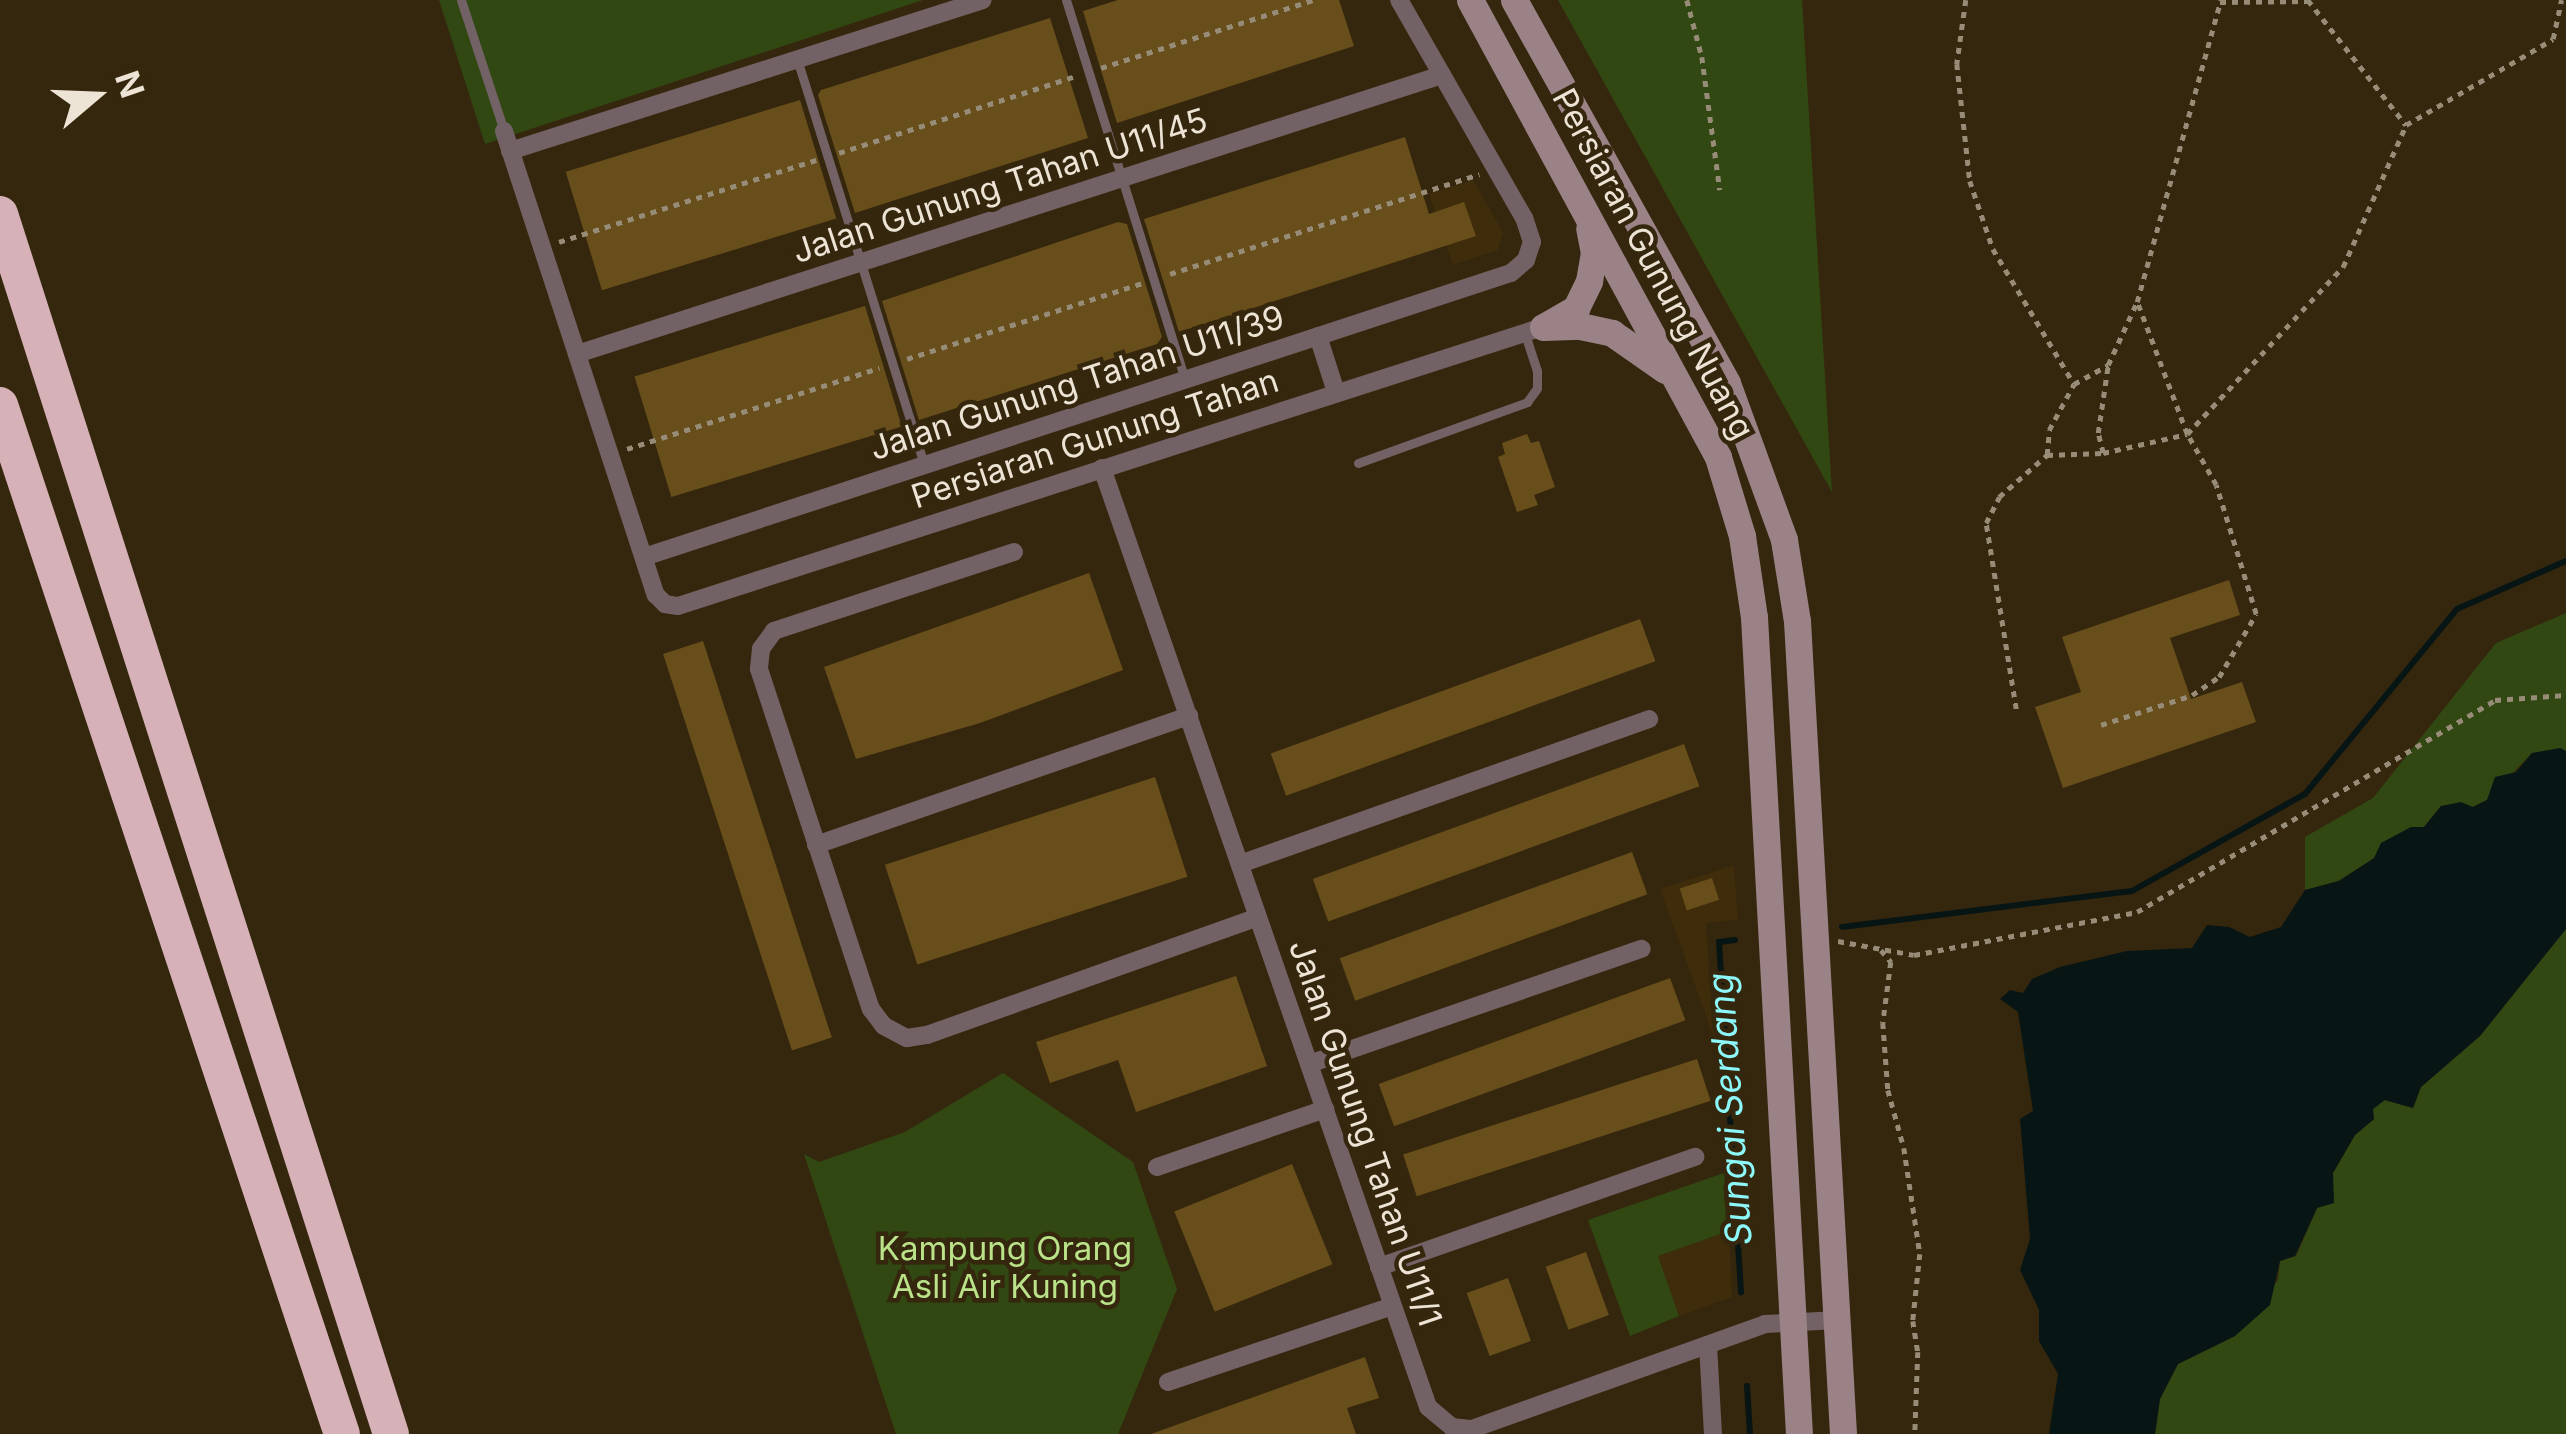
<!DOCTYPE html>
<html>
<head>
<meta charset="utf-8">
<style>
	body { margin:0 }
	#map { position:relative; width:2566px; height:1434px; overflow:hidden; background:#35270d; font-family:Inter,sans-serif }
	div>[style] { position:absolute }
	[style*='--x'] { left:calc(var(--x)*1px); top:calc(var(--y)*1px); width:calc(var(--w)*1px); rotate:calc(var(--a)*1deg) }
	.built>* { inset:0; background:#3e2c0a }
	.green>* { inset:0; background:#324813 }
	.water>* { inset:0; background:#081515 }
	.stream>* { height:6px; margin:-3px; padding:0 3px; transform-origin:3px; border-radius:3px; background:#081515 }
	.building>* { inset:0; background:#684e1b; transform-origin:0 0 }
	.path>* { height:4.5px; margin-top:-2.25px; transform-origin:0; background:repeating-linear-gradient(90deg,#978c78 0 6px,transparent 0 12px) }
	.lane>* { height:9px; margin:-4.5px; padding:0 4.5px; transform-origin:4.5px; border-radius:4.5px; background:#726265 }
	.street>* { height:18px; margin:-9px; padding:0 9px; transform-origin:9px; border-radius:9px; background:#726265 }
	.secondary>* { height:27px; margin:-13.5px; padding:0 13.5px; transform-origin:13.5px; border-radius:13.5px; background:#9a8287 }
	.highway>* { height:36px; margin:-18px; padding:0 18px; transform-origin:18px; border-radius:18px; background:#d6b1b8 }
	span { translate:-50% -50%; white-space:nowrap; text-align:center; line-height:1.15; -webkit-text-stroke:9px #35270d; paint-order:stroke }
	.street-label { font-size:33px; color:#ede4d5 }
	.park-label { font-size:33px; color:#b9e289 }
	.water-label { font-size:36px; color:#8df8fa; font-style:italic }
	.north { position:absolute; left:36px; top:36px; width:120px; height:120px; -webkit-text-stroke:9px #35270d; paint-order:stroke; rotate:71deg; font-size:33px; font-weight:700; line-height:48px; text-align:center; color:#ede4d5 }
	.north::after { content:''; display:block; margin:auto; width:42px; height:54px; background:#ede4d5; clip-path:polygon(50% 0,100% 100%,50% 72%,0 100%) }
</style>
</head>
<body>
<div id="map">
	<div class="built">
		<i style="clip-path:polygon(1473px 180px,1503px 232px,1498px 250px,1453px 265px,1429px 194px)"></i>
		<i style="clip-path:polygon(1734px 865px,1738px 920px,1706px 923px,1714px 1038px,1660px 889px)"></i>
		<i style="clip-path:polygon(1729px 1231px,1732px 1297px,1679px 1316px,1657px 1256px)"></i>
	</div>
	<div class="green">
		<i style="clip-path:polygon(439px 0,923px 0,485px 144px)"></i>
		<i style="clip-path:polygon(1558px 0,1802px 0,1832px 492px)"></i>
		<i style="clip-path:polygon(2566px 613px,2566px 751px,2532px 753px,2487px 800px,2472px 807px,2441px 806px,2424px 827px,2338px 881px,2305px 890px,2305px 837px,2373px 798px,2496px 643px)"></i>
		<i style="clip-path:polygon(2566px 929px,2566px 1434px,2155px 1434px,2160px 1399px,2178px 1364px,2235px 1336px,2278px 1280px,2280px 1261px,2296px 1256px,2333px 1173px,2355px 1135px,2374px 1119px,2372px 1109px,2384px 1100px,2413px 1108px,2421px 1087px,2480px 1036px)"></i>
		<i style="clip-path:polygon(1003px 1073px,1133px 1162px,1177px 1289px,1118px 1434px,896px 1434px,804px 1154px,819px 1162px,905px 1132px)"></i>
		<i style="clip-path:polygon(1724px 1173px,1729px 1231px,1658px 1256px,1679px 1316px,1630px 1336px,1588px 1220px)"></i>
	</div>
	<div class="water">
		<i style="clip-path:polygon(2560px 748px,2566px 751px,2566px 929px,2480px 1036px,2421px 1087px,2413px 1108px,2385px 1100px,2373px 1109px,2374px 1119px,2355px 1135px,2333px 1173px,2334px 1203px,2317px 1208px,2295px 1256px,2280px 1261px,2270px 1305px,2235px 1336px,2178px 1364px,2160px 1399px,2155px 1434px,2049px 1434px,2058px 1374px,2039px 1341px,2039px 1310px,2020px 1270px,2030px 1239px,2020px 1119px,2033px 1111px,2018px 1012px,2000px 999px,2010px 990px,2023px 993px,2032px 979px,2060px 967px,2127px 951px,2192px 948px,2207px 925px,2229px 927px,2250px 937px,2281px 927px,2305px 890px,2339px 881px,2374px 858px,2381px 843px,2411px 827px,2424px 827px,2441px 806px,2461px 802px,2473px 807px,2487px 800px,2495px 777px,2516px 772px,2532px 753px)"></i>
	</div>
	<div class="stream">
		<i style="--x:1842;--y:927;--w:292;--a:-7.1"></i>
		<i style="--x:2132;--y:891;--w:198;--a:-29.3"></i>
		<i style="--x:2305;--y:794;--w:239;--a:-50.6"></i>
		<i style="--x:2457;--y:609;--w:119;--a:-23.8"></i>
		<i style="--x:1735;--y:940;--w:16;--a:173"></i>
		<i style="--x:1719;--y:942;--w:351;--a:86.4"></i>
		<i style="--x:1747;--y:1386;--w:48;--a:86.4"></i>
	</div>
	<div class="building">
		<i style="clip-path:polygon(1118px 0,1339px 0,1354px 46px,1117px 123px,1083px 11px)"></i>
		<i style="clip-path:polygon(1050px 18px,1088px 138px,855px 213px,818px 95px,821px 90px)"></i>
		<i style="left:800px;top:100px;width:124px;height:245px;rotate:73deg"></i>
		<i style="clip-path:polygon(1405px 137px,1429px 214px,1464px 202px,1476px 236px,1179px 332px,1144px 219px)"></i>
		<i style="clip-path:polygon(1118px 222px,1127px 224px,1162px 337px,1157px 344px,919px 420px,882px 301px)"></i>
		<i style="left:865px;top:306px;width:126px;height:241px;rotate:73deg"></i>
		<i style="clip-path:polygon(1527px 434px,1531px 443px,1539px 441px,1555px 487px,1534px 495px,1538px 505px,1517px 512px,1498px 457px,1505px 454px,1502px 443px)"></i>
		<i style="clip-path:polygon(1089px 573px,1123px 670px,980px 723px,856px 759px,824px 667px)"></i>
		<i style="clip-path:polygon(2229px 580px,2240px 615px,2170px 638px,2191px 699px,2242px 682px,2256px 722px,2063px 788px,2035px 707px,2081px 692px,2062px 637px)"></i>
		<i style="left:1640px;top:619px;width:45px;height:393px;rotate:70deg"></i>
		<i style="left:703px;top:641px;width:417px;height:42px;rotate:72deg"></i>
		<i style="left:1684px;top:744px;width:45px;height:395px;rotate:70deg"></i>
		<i style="left:1155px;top:777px;width:105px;height:284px;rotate:72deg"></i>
		<i style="left:1632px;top:852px;width:45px;height:311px;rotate:70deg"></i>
		<i style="left:1712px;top:878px;width:23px;height:34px;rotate:72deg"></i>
		<i style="clip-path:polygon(1236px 976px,1267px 1066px,1136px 1112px,1118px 1060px,1050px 1083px,1036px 1042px)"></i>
		<i style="left:1670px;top:978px;width:45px;height:310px;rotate:70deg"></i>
		<i style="left:1697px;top:1059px;width:44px;height:309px;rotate:72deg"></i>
		<i style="left:1292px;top:1164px;width:108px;height:127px;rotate:68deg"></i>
		<i style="left:1586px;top:1252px;width:67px;height:43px;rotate:70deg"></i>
		<i style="left:1508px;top:1278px;width:67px;height:44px;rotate:70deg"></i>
		<i style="clip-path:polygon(1365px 1357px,1379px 1398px,1347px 1408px,1356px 1434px,1151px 1434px)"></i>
	</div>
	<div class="path">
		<i style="--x:1687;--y:0;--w:59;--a:75.3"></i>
		<i style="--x:1702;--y:57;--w:134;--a:82.3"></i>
		<i style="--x:1966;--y:0;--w:65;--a:98"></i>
		<i style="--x:1957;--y:64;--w:118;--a:83.7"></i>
		<i style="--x:1970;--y:181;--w:72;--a:71.3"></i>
		<i style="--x:1993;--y:249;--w:157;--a:59"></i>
		<i style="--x:2308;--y:0;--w:159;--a:51.9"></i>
		<i style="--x:2220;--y:2;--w:88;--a:-0.7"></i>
		<i style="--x:1101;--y:68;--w:223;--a:-17.8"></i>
		<i style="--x:839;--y:153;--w:246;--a:-18"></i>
		<i style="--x:559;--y:242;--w:270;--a:-17.7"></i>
		<i style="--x:1170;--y:274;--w:325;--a:-17.9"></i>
		<i style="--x:907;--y:359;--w:247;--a:-17.9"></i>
		<i style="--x:627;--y:449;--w:265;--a:-17.8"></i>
		<i style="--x:2103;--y:453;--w:21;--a:-104"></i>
		<i style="--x:2098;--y:433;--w:69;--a:-81.6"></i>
		<i style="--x:2047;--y:455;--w:56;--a:-2"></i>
		<i style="--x:2103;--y:453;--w:86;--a:-12.7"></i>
		<i style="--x:2187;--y:434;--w:229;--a:-47"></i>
		<i style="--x:2343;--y:267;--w:155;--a:-66.1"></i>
		<i style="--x:2406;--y:125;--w:170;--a:-30.3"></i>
		<i style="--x:2553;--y:39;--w:40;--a:-78"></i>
		<i style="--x:2016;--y:709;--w:188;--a:-99.2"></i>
		<i style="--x:1986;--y:523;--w:29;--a:-63"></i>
		<i style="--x:1999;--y:497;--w:64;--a:-41.2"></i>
		<i style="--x:2047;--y:455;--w:25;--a:-85"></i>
		<i style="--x:2049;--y:430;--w:52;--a:-61.5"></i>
		<i style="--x:2074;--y:384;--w:39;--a:-29"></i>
		<i style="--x:2108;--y:365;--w:69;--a:-65.3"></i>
		<i style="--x:2101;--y:725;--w:96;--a:-18.2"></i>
		<i style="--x:2192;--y:695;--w:32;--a:-34"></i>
		<i style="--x:2219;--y:677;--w:73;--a:-59.6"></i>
		<i style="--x:2256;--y:614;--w:135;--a:-107.2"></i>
		<i style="--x:2216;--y:485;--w:59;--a:-119.6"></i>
		<i style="--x:2187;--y:434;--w:141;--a:-110.7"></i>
		<i style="--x:2137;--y:302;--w:313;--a:-74.5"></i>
		<i style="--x:1838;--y:941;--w:77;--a:10.4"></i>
		<i style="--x:1914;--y:955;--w:227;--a:-10.9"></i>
		<i style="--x:2137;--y:912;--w:416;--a:-30.6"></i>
		<i style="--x:2495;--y:700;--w:71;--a:-4"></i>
		<i style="--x:1881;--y:950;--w:16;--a:50"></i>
		<i style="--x:1891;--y:962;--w:62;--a:97.5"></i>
		<i style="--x:1883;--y:1023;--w:67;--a:85.7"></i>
		<i style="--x:1888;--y:1090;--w:60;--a:74.6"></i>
		<i style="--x:1904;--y:1148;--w:107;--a:81.4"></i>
		<i style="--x:1920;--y:1254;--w:67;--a:96"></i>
		<i style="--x:1913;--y:1321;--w:31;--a:81"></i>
		<i style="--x:1918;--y:1352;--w:82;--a:92.1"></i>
	</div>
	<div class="lane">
		<i style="--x:461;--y:0;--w:138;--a:71.8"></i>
		<i style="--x:1066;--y:0;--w:398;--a:72.6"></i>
		<i style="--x:797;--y:59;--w:425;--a:72.6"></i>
		<i style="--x:1358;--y:463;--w:180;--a:-19.8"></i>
		<i style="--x:1527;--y:402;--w:17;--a:-54"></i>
		<i style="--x:1537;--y:388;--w:17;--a:-90"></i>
		<i style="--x:1537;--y:371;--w:40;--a:-108"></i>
	</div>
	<div class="street">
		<i style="--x:504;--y:131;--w:488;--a:71.9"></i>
		<i style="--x:656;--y:595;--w:13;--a:45"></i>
		<i style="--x:665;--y:604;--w:13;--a:9"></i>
		<i style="--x:678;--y:606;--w:909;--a:-17.88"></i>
		<i style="--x:510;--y:151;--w:496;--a:-17.7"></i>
		<i style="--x:1318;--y:336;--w:59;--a:72.2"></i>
		<i style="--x:577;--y:354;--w:909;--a:-17.88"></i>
		<i style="--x:1102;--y:468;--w:994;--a:70.85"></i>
		<i style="--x:1428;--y:1407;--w:31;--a:40"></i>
		<i style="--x:1452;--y:1427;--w:20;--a:6"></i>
		<i style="--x:1472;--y:1429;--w:311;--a:-19.7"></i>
		<i style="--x:1765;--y:1324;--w:72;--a:-3.2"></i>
		<i style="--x:1014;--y:552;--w:253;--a:161.8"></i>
		<i style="--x:774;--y:631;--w:22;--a:126"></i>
		<i style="--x:761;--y:649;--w:20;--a:96"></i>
		<i style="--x:759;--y:669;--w:358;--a:71.8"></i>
		<i style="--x:871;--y:1009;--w:21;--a:53"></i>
		<i style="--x:884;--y:1026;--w:26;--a:28"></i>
		<i style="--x:907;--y:1038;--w:20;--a:-9"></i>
		<i style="--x:927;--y:1035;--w:351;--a:-19.6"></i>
		<i style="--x:644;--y:557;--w:912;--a:-18.14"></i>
		<i style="--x:1511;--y:273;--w:20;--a:-41"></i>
		<i style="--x:1526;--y:260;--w:19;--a:-72"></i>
		<i style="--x:1532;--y:242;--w:25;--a:-108"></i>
		<i style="--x:1524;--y:218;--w:251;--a:-119.8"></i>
		<i style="--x:816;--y:845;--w:395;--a:-19.1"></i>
		<i style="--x:1240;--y:864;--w:434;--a:-19.5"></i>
		<i style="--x:1309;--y:1064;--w:352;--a:-19.1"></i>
		<i style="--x:1157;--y:1167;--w:178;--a:-19"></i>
		<i style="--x:1379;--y:1267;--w:335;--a:-19.2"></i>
		<i style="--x:1708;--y:1345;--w:89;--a:86.8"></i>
		<i style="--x:1168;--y:1382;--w:237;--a:-18.7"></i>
	</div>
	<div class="secondary">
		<i style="--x:1470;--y:0;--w:520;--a:61.51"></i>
		<i style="--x:1718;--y:457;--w:83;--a:73.1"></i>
		<i style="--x:1742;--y:536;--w:82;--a:81.6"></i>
		<i style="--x:1754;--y:617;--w:818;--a:86.85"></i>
		<i style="--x:1514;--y:0;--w:438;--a:60.9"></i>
		<i style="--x:1727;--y:383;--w:167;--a:70"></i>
		<i style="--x:1784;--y:540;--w:82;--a:80.9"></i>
		<i style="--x:1797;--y:621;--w:814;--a:86.76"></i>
		<i style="--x:1547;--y:325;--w:34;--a:-30"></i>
		<i style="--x:1576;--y:308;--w:30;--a:-64"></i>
		<i style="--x:1589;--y:281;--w:28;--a:-80"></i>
		<i style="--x:1594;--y:253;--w:25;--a:-101"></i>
		<i style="--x:1543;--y:327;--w:37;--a:-2"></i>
		<i style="--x:1580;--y:326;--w:33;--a:12"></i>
		<i style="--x:1612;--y:333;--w:65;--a:34.9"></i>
	</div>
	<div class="highway">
		<i style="--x:0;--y:214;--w:1281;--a:72.23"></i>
		<i style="--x:0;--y:405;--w:1084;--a:71.62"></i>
	</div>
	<div class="street-label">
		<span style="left:1000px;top:186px;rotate:-18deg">Jalan Gunung Tahan U11/45</span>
		<span style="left:1653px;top:264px;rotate:62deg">Persiaran Gunung Nuang</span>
		<span style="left:1077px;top:383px;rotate:-18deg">Jalan Gunung Tahan U11/39</span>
		<span style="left:1095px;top:439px;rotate:-18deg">Persiaran Gunung Tahan</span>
		<span style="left:1365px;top:1133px;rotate:71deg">Jalan Gunung Tahan U11/1</span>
	</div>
	<div class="park-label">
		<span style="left:1005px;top:1268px">Kampung Orang<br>Asli Air Kuning</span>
	</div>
	<div class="water-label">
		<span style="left:1730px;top:1109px;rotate:-94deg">Sungai Serdang</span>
	</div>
	<div class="north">N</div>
</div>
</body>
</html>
